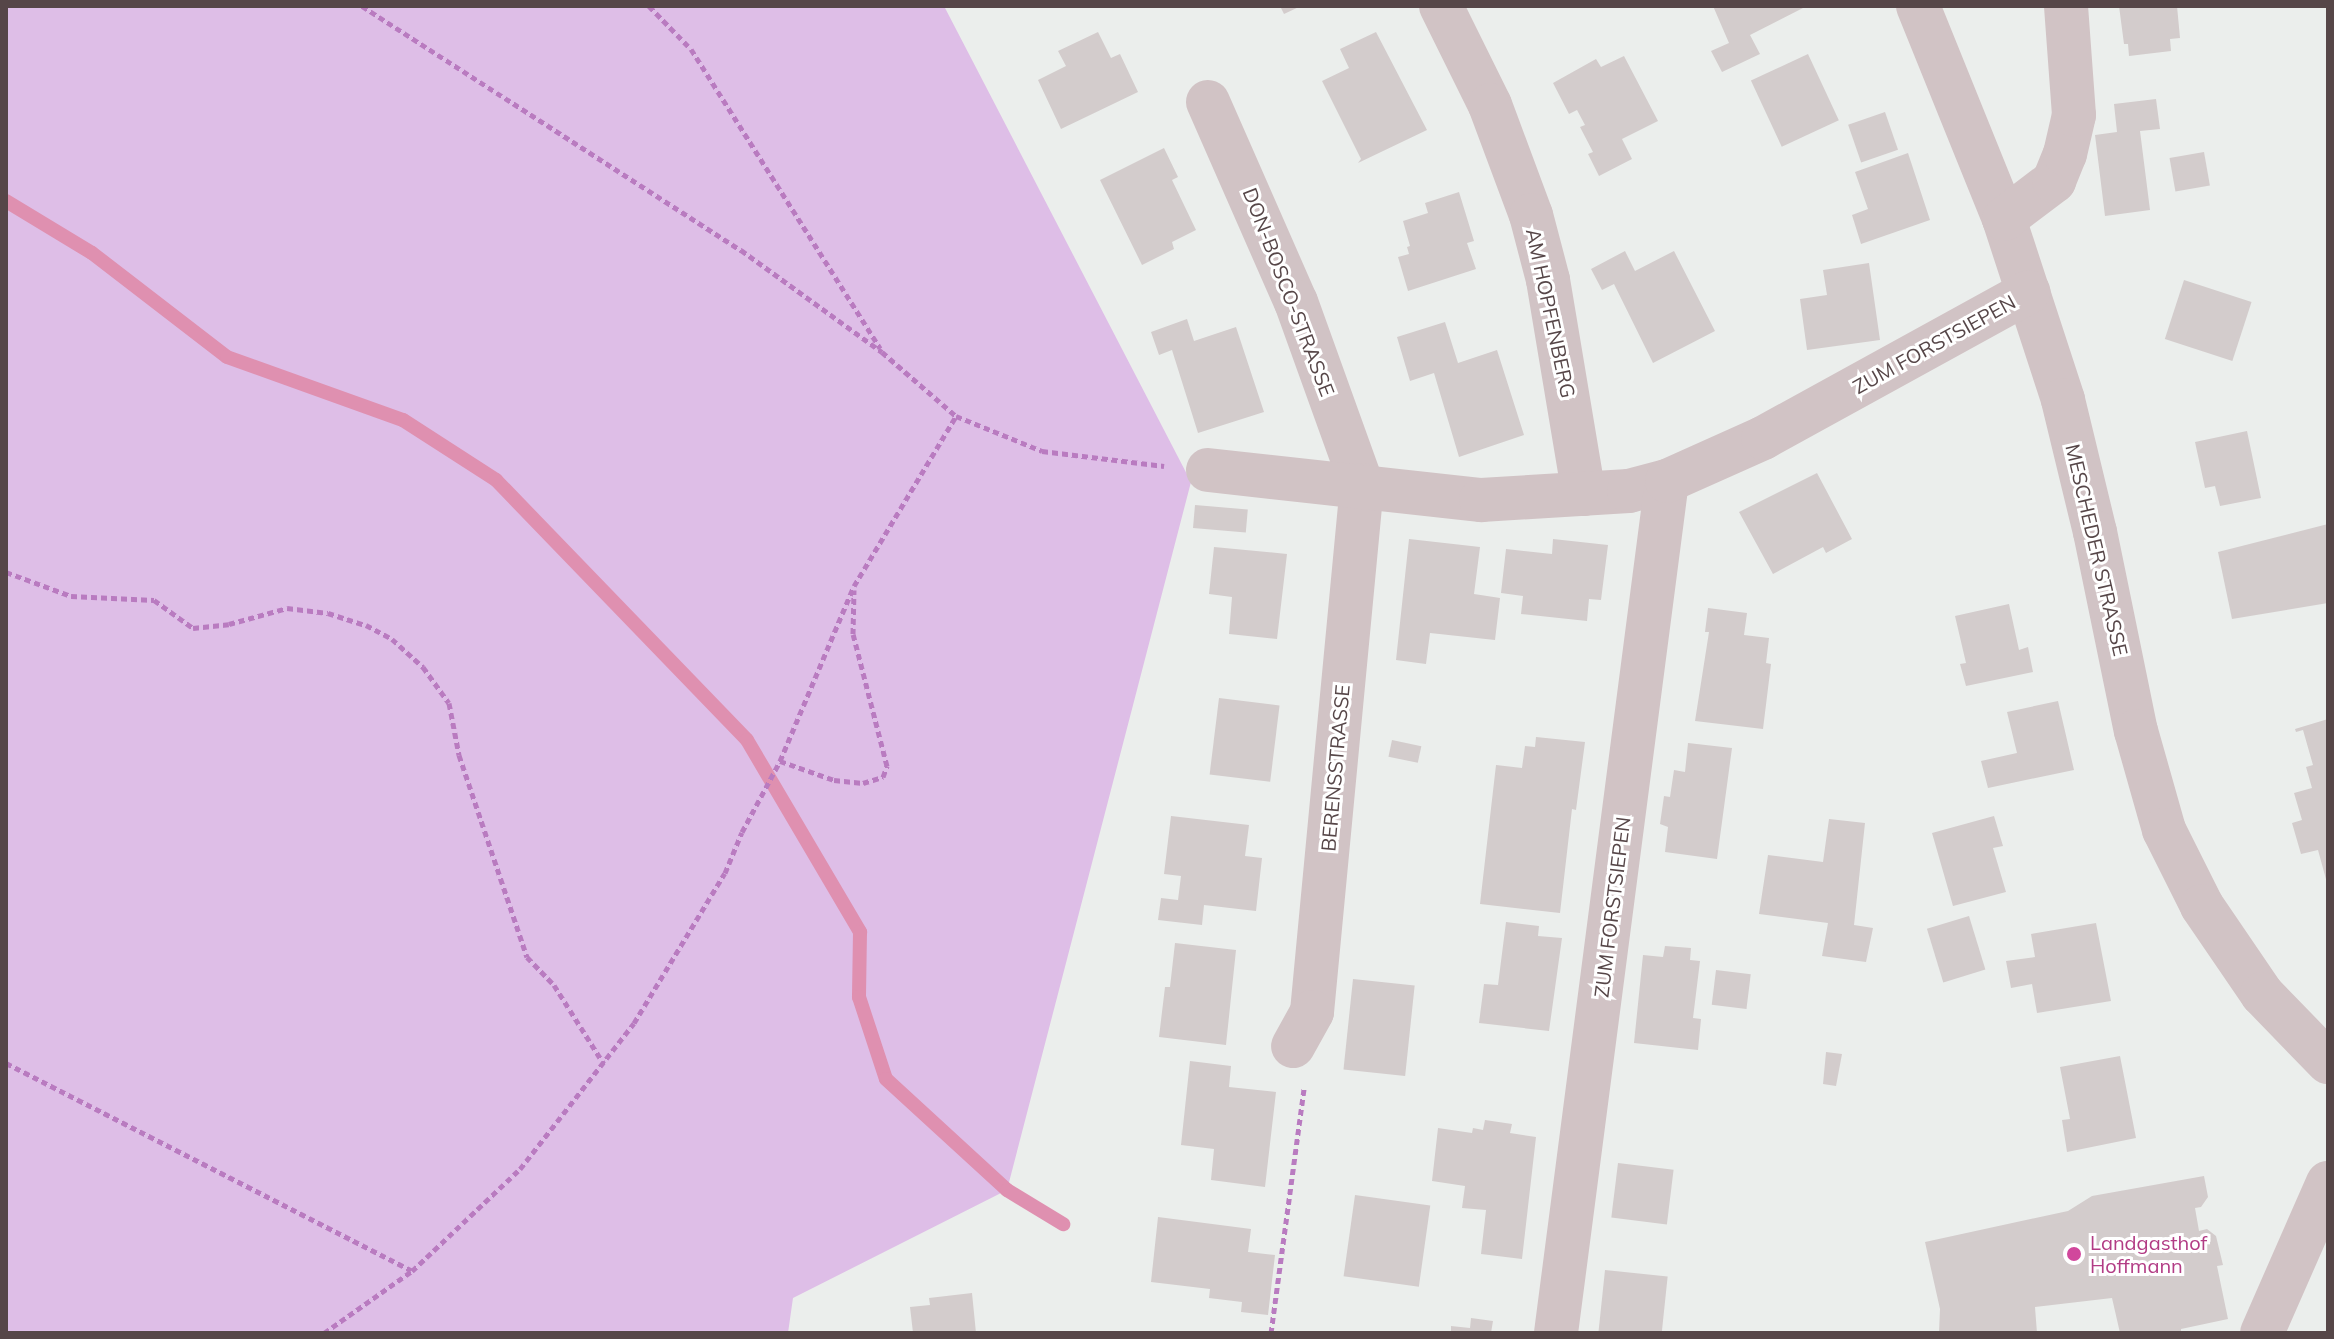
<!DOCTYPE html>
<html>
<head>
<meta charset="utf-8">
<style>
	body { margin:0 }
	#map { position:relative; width:2334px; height:1339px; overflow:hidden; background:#ebeeec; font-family:Mulish,sans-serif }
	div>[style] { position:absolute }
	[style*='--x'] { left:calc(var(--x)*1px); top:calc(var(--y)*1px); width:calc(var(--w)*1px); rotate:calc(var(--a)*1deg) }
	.green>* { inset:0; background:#debee7 }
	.stream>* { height:14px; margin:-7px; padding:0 7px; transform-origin:7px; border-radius:7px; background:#df90b0 }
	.building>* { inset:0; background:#d3cccc; transform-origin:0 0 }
	.path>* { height:5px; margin-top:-2.5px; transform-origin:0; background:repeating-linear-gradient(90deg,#b97bc0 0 6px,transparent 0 10px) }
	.minor>* { height:44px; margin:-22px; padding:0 22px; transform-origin:22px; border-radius:22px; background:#d1c3c5 }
	.dots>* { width:22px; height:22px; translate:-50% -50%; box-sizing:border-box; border:4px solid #fff; border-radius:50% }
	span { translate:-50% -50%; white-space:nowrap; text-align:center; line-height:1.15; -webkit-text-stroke:6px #fff; paint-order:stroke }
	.street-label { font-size:20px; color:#564648 }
	.hotel-label { font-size:20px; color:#b23c85 }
	.left { translate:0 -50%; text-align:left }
	.frame { position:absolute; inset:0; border:8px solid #564648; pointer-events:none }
</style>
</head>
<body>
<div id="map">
	<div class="green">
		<i style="clip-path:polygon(6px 6px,944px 6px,1191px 482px,1007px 1190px,793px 1298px,788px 1333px,6px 1333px)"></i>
	</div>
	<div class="stream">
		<i style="--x:6;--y:201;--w:100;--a:31.2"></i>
		<i style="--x:92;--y:253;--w:170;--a:37.6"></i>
		<i style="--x:227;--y:357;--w:187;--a:19.7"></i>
		<i style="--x:403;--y:420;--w:111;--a:32.8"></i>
		<i style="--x:496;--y:480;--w:361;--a:46"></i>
		<i style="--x:747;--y:740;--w:223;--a:59.5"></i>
		<i style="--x:860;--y:932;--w:65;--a:90.9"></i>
		<i style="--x:859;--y:997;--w:86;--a:71.8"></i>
		<i style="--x:886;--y:1079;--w:164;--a:42.5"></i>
		<i style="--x:1007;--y:1190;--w:66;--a:31.3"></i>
	</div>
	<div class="building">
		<i style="clip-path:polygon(1280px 6px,1301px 6px,1284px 14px)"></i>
		<i style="clip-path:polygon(1713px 6px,1802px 6px,1803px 8px,1750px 35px,1760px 54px,1722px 72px,1711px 51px,1729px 43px)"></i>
		<i style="clip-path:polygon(2119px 6px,2177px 6px,2180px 38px,2170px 39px,2171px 51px,2129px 56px,2128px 44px,2124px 44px)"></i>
		<i style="clip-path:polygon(1098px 32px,1111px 58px,1120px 54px,1138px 92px,1061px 129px,1038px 80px,1066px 66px,1058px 51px)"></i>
		<i style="clip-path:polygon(1376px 32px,1427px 130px,1358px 163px,1361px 159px,1322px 81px,1349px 68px,1340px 49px)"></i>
		<i style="left:1808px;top:54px;width:73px;height:63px;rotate:65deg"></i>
		<i style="clip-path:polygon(1624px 56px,1658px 121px,1622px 139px,1632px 159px,1599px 176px,1588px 154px,1593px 152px,1580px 127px,1585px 125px,1577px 110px,1569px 114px,1553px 83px,1596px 59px,1601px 67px)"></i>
		<i style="clip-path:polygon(2156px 99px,2160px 129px,2140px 131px,2150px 210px,2105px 216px,2095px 135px,2117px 132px,2114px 104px)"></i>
		<i style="left:1885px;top:112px;width:40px;height:39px;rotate:71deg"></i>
		<i style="clip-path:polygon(1164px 148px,1178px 177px,1172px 180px,1196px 230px,1172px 242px,1174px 249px,1142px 265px,1100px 180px)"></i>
		<i style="left:2204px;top:152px;width:34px;height:35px;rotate:80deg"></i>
		<i style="clip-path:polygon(1908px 153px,1930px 220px,1861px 244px,1852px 215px,1868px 209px,1855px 172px)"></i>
		<i style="clip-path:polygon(1459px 192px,1474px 241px,1467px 243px,1476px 269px,1408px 291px,1398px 257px,1409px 254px,1407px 247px,1410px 246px,1403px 221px,1428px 213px,1425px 203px)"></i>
		<i style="clip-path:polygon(1625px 251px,1635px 271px,1674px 251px,1715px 331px,1653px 363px,1614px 284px,1602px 290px,1591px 269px)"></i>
		<i style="clip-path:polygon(1869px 263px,1880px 340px,1807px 350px,1800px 299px,1827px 295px,1823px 270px)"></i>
		<i style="left:2184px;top:280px;width:71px;height:62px;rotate:18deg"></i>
		<i style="clip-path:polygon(1187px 319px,1194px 341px,1236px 327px,1264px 412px,1198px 433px,1172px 350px,1159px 355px,1151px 332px)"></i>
		<i style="clip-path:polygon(1445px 322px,1458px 363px,1497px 350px,1524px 435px,1459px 457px,1434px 373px,1410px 381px,1397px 337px)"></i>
		<i style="clip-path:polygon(2247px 431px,2261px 498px,2220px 506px,2215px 486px,2205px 488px,2195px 442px)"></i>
		<i style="clip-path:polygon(1817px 473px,1852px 539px,1826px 553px,1823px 547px,1773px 574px,1739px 512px)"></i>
		<i style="left:1195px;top:505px;width:53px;height:23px;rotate:5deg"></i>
		<i style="clip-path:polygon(2328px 524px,2328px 603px,2232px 619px,2218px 552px)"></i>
		<i style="clip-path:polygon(1409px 539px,1480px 547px,1474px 594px,1500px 598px,1495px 640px,1430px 633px,1426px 664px,1396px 660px)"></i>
		<i style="clip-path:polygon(1553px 539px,1608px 545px,1601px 600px,1589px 599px,1587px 621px,1521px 614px,1523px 596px,1501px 593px,1506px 549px,1552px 554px)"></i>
		<i style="clip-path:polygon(1214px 547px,1287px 554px,1277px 639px,1229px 634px,1232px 597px,1209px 594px)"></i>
		<i style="clip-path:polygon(2009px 604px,2019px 650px,2028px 647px,2033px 672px,1966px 686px,1960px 664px,1966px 663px,1955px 616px)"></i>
		<i style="clip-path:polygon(1708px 608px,1747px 613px,1744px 635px,1769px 638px,1766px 663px,1771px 664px,1763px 729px,1695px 721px,1709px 632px,1705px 632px)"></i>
		<i style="left:1219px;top:698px;width:61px;height:77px;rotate:7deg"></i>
		<i style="clip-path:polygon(2058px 701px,2074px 770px,1988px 788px,1981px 761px,2017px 753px,2007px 712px)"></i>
		<i style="clip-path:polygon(2328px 719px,2328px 883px,2327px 883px,2318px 850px,2301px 854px,2292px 823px,2302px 820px,2294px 793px,2312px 788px,2306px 767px,2313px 765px,2303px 730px,2296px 732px,2295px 729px)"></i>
		<i style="clip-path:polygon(1536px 737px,1585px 742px,1576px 810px,1572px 809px,1560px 913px,1480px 904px,1496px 765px,1522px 768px,1525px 746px,1535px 747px)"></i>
		<i style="left:1392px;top:740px;width:30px;height:17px;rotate:12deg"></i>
		<i style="clip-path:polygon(1688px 743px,1732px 748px,1717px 859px,1665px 852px,1668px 827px,1660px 824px,1664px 796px,1670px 797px,1674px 770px,1685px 772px)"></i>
		<i style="clip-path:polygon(1171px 816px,1249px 825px,1245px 856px,1262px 858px,1256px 911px,1204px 905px,1202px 925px,1158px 920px,1161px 898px,1178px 900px,1181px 876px,1164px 874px)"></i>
		<i style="clip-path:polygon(1994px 816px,2003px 846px,1993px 848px,2006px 892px,1953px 906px,1932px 833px)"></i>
		<i style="clip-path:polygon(1829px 819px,1865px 823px,1854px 925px,1873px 928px,1866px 962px,1822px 956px,1828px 923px,1759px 914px,1768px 855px,1823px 862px)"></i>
		<i style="left:1969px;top:916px;width:56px;height:44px;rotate:73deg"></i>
		<i style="clip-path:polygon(1506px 922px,1539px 926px,1538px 936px,1562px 938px,1549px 1031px,1479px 1023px,1484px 984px,1498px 985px)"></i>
		<i style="clip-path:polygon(2096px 923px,2111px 1001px,2037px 1013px,2032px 984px,2011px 988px,2006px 961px,2035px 957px,2031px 934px)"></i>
		<i style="clip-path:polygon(1175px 943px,1236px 950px,1226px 1045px,1159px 1037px,1165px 987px,1170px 987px)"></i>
		<i style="clip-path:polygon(1665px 946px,1691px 948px,1690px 960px,1700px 961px,1693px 1018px,1701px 1019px,1698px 1050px,1634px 1043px,1643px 955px,1663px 957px)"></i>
		<i style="left:1716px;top:970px;width:35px;height:35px;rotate:7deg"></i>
		<i style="left:1353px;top:979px;width:62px;height:91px;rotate:6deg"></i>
		<i style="clip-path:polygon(1826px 1052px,1842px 1054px,1836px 1086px,1823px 1084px)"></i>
		<i style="clip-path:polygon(2120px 1056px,2136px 1138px,2067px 1152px,2062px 1120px,2070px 1119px,2060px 1067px)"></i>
		<i style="clip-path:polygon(1190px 1061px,1231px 1066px,1229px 1087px,1276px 1092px,1265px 1187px,1211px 1180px,1214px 1149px,1181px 1145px)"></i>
		<i style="clip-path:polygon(1485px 1120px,1512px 1124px,1510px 1133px,1536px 1137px,1522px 1259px,1481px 1254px,1486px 1210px,1462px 1208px,1465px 1186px,1432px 1181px,1438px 1128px,1472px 1133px,1473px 1128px,1483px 1130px)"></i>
		<i style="left:1618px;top:1163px;width:56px;height:55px;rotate:7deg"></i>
		<i style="clip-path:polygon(2204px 1176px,2208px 1197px,2201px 1207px,2195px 1208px,2199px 1231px,2207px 1229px,2216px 1236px,2223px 1265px,2217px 1266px,2228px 1319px,2181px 1329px,2181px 1333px,2120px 1333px,2112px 1298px,2035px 1307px,2037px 1333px,1939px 1333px,1940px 1309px,1925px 1242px,2068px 1211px,2092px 1196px)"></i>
		<i style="left:1355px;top:1195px;width:76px;height:82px;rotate:8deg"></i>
		<i style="clip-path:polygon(1158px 1217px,1251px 1229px,1248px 1252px,1275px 1255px,1268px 1315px,1241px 1312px,1242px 1302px,1209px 1298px,1210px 1289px,1151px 1282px)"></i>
		<i style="left:1605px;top:1270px;width:63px;height:64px;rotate:6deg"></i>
		<i style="clip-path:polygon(972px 1293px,976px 1333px,913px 1333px,910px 1307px,930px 1305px,929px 1298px)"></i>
		<i style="clip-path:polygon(1471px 1318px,1493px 1321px,1491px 1333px,1451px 1333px,1451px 1326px,1470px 1328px)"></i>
	</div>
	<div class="path">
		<i style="--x:362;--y:6;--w:451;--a:32.8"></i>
		<i style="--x:741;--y:250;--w:174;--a:35.9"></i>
		<i style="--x:882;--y:352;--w:98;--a:40.9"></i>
		<i style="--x:956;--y:416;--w:93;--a:22.1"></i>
		<i style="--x:1042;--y:451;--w:123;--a:7"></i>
		<i style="--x:649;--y:6;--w:60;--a:45.7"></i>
		<i style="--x:691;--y:49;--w:354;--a:57.7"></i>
		<i style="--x:6;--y:572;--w:69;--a:20.3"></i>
		<i style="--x:71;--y:596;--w:83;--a:2.8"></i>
		<i style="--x:154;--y:600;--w:48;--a:35.7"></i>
		<i style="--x:193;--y:628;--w:36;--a:-6"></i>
		<i style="--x:229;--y:624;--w:60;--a:-15.4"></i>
		<i style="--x:287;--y:608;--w:41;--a:7"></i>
		<i style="--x:328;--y:613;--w:40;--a:18"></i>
		<i style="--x:366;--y:625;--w:30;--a:28"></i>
		<i style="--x:392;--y:639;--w:42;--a:42.1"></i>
		<i style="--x:423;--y:667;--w:44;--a:54.2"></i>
		<i style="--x:449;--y:703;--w:53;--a:79.1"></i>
		<i style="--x:459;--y:755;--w:213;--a:71.4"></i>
		<i style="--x:527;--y:957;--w:39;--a:46"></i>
		<i style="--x:554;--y:985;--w:93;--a:57.7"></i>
		<i style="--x:780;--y:761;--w:57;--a:19.4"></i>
		<i style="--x:834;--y:780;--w:29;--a:6"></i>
		<i style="--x:863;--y:783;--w:21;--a:-17"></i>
		<i style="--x:883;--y:777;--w:12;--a:-70"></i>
		<i style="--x:887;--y:766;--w:136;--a:-104.4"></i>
		<i style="--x:853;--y:634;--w:44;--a:-88.7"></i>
		<i style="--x:6;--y:1063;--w:455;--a:27.1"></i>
		<i style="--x:324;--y:1333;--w:108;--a:-35.2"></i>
		<i style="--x:412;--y:1271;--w:149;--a:-43.4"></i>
		<i style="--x:520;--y:1169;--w:185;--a:-52"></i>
		<i style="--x:634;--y:1023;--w:175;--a:-58.8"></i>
		<i style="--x:725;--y:873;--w:44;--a:-67.5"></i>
		<i style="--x:742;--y:832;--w:81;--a:-61.8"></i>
		<i style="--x:780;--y:761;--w:190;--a:-67.1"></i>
		<i style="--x:854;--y:586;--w:198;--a:-59"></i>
		<i style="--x:1271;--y:1333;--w:247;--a:-82.3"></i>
	</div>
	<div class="minor">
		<i style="--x:1441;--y:6;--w:110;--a:63.7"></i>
		<i style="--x:1490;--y:105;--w:117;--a:69.6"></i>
		<i style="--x:1531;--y:215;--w:67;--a:75.3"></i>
		<i style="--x:1548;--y:280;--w:217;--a:80.5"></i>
		<i style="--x:1918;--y:6;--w:230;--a:68"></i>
		<i style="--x:2004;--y:219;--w:190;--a:71.9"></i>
		<i style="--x:2063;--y:400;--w:136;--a:76.4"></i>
		<i style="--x:2095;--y:532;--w:203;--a:78.4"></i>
		<i style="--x:2136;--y:731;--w:103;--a:74.2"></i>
		<i style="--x:2164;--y:830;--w:85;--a:63.4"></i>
		<i style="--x:2202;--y:906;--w:107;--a:55.7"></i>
		<i style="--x:2262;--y:994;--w:95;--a:45.9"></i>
		<i style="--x:1208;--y:102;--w:219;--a:66.3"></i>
		<i style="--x:1296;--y:302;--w:195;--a:70.2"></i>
		<i style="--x:1362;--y:485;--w:529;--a:95.42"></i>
		<i style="--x:1312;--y:1012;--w:39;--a:119"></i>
		<i style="--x:2004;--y:219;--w:63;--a:-37.2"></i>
		<i style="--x:2054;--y:181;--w:29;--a:-68"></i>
		<i style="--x:2065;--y:154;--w:40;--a:-77"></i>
		<i style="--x:2074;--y:115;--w:109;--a:-94.2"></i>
		<i style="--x:1208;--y:470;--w:275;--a:6.3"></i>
		<i style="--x:1481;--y:500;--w:148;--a:-3.5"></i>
		<i style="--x:1629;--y:491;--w:39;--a:-15"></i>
		<i style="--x:1556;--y:1333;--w:859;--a:-82.58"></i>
		<i style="--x:1667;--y:481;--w:105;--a:-24.1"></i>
		<i style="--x:1763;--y:438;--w:303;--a:-28.8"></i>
		<i style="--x:2262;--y:1333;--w:164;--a:-66.3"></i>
	</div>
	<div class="dots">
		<i style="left:2074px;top:1254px;background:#d1479c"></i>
	</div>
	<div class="street-label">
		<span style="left:1289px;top:292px;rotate:69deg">DON-BOSCO-STRASSE</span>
		<span style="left:1551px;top:313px;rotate:78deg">AM HOPFENBERG</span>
		<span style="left:1934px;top:344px;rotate:-29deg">ZUM FORSTSIEPEN</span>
		<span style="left:2097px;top:550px;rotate:77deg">MESCHEDER STRASSE</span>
		<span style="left:1335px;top:768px;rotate:-85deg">BERENSSTRASSE</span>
		<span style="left:1612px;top:907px;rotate:-83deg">ZUM FORSTSIEPEN</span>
	</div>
	<div class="hotel-label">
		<span class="left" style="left:2090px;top:1254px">Landgasthof<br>Hoffmann</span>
	</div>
	<div class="frame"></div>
</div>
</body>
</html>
